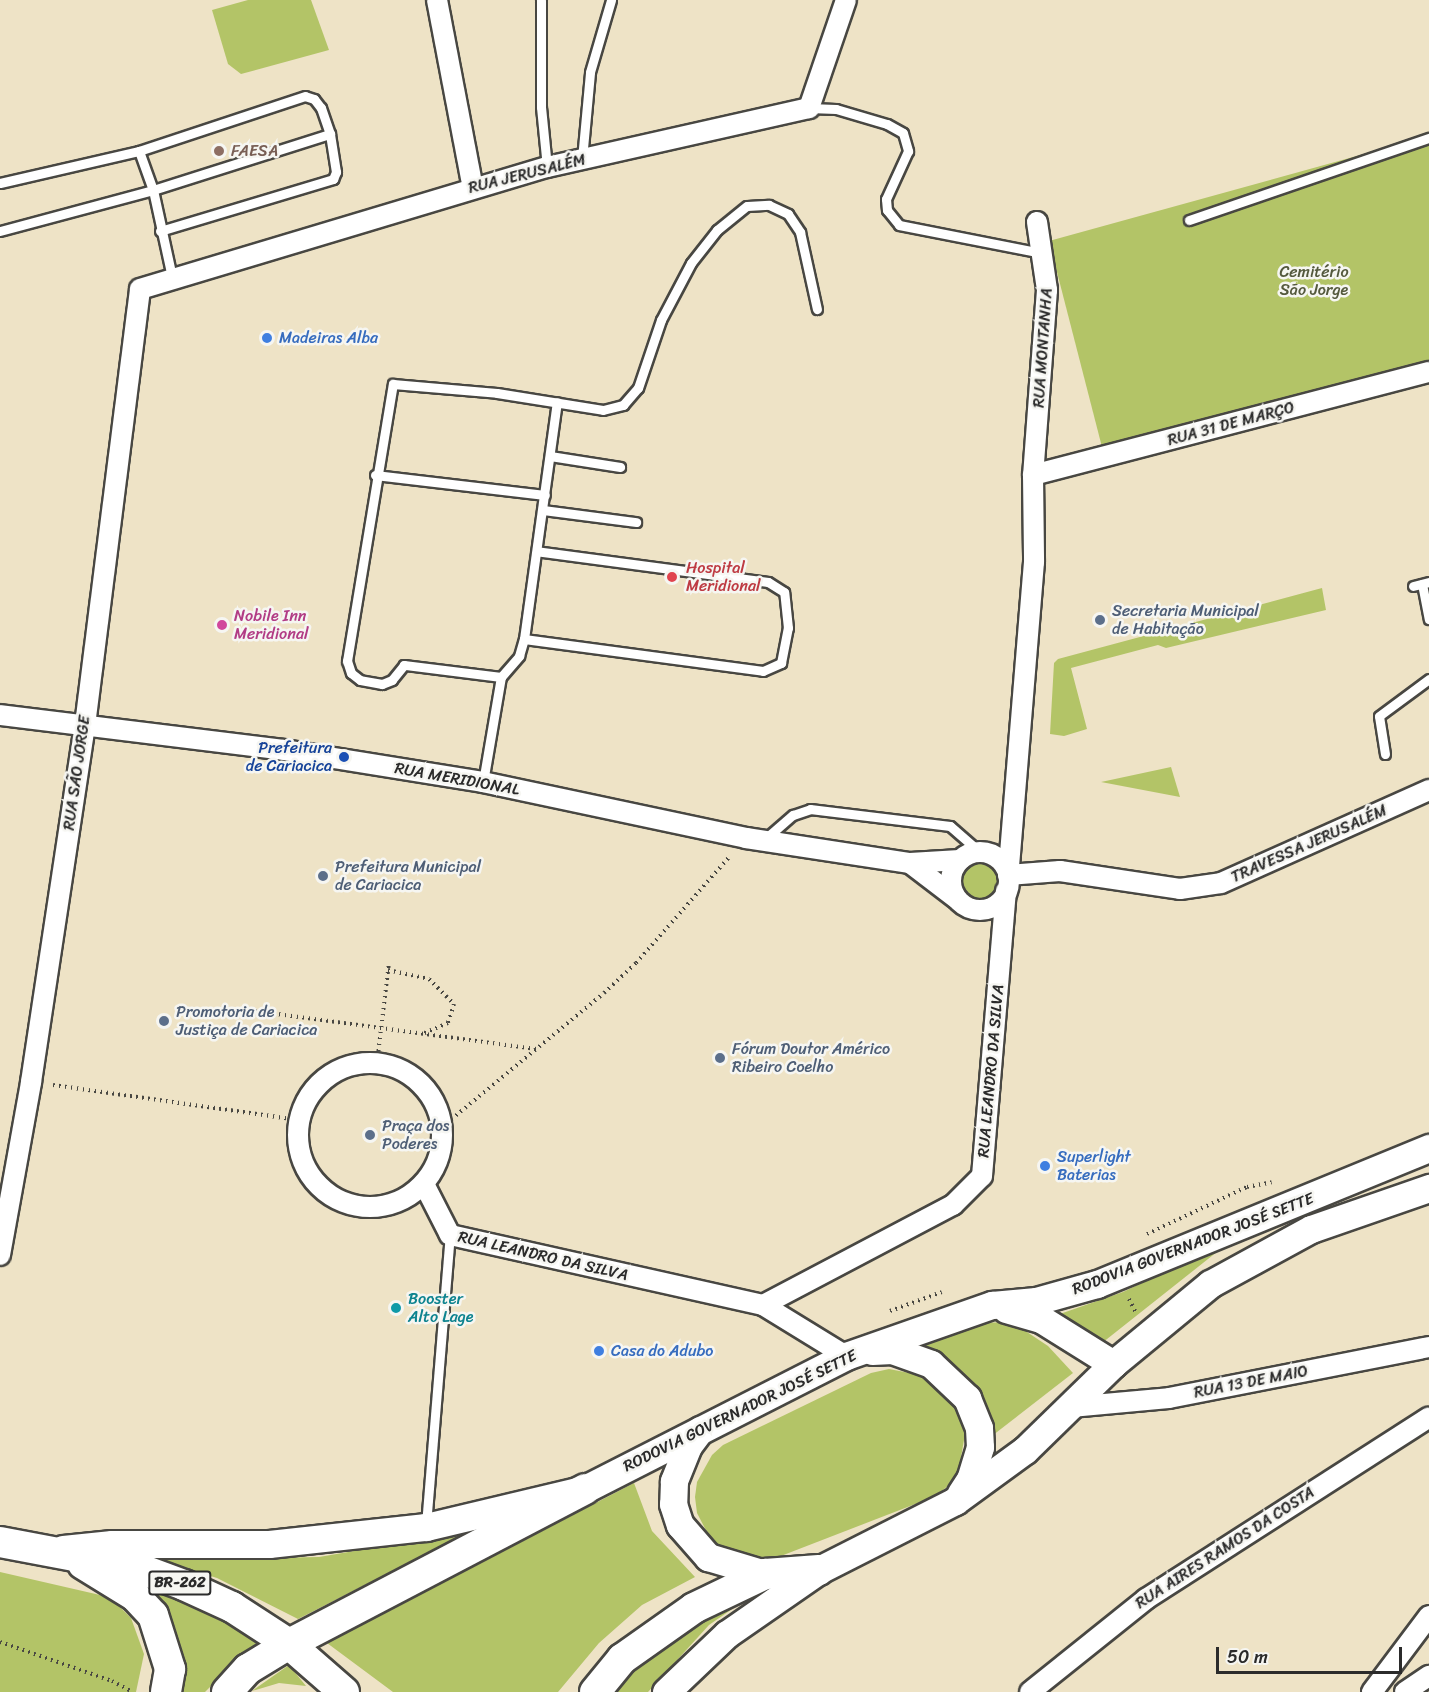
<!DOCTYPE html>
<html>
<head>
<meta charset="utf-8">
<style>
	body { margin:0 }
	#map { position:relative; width:1429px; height:1692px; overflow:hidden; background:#eee3c6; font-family:Sriracha,sans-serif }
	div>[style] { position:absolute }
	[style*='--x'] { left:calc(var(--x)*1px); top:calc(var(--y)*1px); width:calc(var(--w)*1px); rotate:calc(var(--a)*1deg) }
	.green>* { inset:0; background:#b3c467 }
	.round { border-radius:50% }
	.path>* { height:4px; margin-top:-2px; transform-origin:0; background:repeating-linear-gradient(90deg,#484742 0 1.5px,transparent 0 6px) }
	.roads { filter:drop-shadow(2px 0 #484742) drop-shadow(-2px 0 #484742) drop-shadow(0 2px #484742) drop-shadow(0 -2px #484742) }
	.service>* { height:9px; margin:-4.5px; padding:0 4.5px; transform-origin:4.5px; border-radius:4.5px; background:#fff }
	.minor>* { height:20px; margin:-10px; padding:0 10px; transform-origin:10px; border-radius:10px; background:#fff }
	.minor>.ring { margin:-10px; padding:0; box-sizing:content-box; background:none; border:20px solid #fff; border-radius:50% }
	.secondary>* { height:27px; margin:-13.5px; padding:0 13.5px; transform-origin:13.5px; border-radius:13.5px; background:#fff }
	.primary>* { height:30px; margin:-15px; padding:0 15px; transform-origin:15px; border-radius:15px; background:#fff }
	.dots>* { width:16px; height:16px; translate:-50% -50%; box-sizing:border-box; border:3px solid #f6f6f2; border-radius:50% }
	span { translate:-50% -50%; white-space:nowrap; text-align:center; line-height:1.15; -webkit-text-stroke:5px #f6f6f2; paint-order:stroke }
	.shield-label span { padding:2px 4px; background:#f6f6f2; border:2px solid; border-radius:4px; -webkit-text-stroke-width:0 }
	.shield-label { font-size:15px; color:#2b2b2b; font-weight:700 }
	.education-label { font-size:16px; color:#785e54 }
	.left { translate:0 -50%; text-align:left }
	.street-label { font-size:16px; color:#2b2b2b }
	.park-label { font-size:16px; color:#54593d }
	.shop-label { font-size:16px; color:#366cbe }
	.health-label { font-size:16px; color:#be3a42 }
	.service-label { font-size:16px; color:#4e5e75 }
	.hotel-label { font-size:16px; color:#b23c85 }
	.transit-label { font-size:16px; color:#164399 }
	.right { translate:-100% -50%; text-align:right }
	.culture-label { font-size:16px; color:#0d838f }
	.scale { position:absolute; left:1216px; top:1647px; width:186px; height:27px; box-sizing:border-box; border:3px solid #2b2b2b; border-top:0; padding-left:8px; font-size:18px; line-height:21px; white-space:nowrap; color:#2b2b2b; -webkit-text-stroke:4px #f6f6f2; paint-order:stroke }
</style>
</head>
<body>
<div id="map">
	<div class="green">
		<i style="clip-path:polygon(248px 0,311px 0,329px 50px,241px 74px,228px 64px,212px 10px)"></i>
		<i style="clip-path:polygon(1429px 136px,1429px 363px,1103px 451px,1049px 241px)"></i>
		<i style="clip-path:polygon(1322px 588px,1326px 610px,1166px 648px,1158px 645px,1071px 668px,1087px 729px,1064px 736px,1050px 734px,1054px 663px,1058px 659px)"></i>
		<i style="clip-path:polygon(1171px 767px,1180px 797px,1101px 782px)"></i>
		<i class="round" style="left:952px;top:854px;width:54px;height:54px"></i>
		<i style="clip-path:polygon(1232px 1240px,1102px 1343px,1057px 1315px,1123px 1292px)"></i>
		<i style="clip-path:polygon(1012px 1322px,1048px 1346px,1073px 1373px,988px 1439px,912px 1342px,978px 1323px)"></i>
		<i style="clip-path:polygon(889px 1369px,925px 1376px,952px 1399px,965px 1434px,959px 1469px,949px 1485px,936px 1496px,768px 1561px,723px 1550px,711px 1540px,697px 1513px,695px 1497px,697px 1482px,712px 1455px,723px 1445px,871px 1373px)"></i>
		<i style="clip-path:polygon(634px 1483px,652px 1531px,695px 1577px,642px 1605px,599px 1643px,558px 1692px,393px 1692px,327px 1643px)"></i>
		<i style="clip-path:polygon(471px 1531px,298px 1619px,217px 1578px,159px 1560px,319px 1557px)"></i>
		<i style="clip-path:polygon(0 1572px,100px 1595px,117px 1604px,131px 1618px,144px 1654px,136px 1692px,0 1692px)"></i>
		<i style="clip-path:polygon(149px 1587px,186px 1597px,273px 1641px,235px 1662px,205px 1692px,177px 1692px,181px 1651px,175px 1628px)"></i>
		<i style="clip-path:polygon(761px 1589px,709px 1625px,648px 1692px,609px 1692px,651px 1645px)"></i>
		<i style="clip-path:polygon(289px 1665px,306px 1686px,279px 1683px,252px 1691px)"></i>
	</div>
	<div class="path">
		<i style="--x:388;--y:970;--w:42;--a:12.4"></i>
		<i style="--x:429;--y:979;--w:35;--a:45"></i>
		<i style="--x:454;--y:1004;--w:20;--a:108"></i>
		<i style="--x:448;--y:1023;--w:26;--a:157"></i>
		<i style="--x:255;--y:1011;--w:284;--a:7.7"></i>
		<i style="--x:377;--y:1063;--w:101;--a:-83.2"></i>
		<i style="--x:53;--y:1085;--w:248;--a:8.1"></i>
		<i style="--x:442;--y:1127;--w:210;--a:-39.6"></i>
		<i style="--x:604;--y:993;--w:44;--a:-43.2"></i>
		<i style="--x:636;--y:963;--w:141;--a:-48.7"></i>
		<i style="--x:1147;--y:1234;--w:110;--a:-25.2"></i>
		<i style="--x:1247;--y:1187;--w:25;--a:-11"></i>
		<i style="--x:1129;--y:1299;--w:16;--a:63"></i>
		<i style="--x:890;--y:1311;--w:55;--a:-20.1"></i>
		<i style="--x:0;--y:1642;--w:119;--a:19.2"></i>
		<i style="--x:112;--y:1681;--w:24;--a:28"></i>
	</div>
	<div class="roads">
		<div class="service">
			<i style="--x:541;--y:0;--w:107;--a:90"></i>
			<i style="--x:541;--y:107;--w:60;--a:84.3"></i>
			<i style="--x:809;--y:108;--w:27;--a:2"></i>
			<i style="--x:836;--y:109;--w:53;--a:16.4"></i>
			<i style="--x:887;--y:124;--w:18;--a:29"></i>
			<i style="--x:903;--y:133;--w:19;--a:74"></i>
			<i style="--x:908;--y:151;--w:53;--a:114.6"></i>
			<i style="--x:886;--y:199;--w:11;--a:85"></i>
			<i style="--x:887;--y:210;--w:19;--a:51"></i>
			<i style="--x:899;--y:225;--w:146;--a:11.1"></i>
			<i style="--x:582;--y:159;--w:87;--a:-84.7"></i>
			<i style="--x:590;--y:72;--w:75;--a:-73.7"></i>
			<i style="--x:0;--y:183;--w:143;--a:-13"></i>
			<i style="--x:1189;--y:220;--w:254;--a:-18.9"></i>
			<i style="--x:0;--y:231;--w:158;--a:-15"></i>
			<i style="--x:153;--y:190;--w:186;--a:-17.6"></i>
			<i style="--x:330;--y:134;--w:28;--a:-109"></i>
			<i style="--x:321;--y:108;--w:11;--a:-128"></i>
			<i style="--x:314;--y:99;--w:9;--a:-162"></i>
			<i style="--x:305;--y:96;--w:175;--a:161.7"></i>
			<i style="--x:139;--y:151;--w:41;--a:70.3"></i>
			<i style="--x:153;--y:190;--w:89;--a:77.7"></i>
			<i style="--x:160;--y:231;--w:181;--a:-16.7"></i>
			<i style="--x:333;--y:179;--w:8;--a:-67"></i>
			<i style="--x:336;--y:172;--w:38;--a:-99"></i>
			<i style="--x:550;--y:456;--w:71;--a:8.9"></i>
			<i style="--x:375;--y:475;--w:171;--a:6.7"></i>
			<i style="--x:543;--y:510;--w:94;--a:7.4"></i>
			<i style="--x:1422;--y:584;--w:36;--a:79"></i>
			<i style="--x:1413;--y:586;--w:16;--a:-14"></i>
			<i style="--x:524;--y:639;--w:241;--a:7.6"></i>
			<i style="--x:763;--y:671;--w:20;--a:-24"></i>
			<i style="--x:781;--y:663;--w:36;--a:-79"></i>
			<i style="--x:788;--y:628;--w:36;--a:-96"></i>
			<i style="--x:784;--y:592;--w:19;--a:-148"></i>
			<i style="--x:768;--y:582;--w:233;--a:-172.4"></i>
			<i style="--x:501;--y:677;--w:98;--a:-172.9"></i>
			<i style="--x:404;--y:665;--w:19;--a:129"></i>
			<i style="--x:392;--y:680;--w:11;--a:158"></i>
			<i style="--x:382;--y:684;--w:22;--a:-170"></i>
			<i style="--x:360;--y:680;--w:11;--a:-142"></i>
			<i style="--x:351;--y:673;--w:13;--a:-108"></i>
			<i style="--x:347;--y:661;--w:281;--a:-80.6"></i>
			<i style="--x:393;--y:384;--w:104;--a:4.9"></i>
			<i style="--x:497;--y:393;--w:107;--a:9.1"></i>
			<i style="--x:603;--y:410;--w:21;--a:-14"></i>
			<i style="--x:623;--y:405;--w:23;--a:-49"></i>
			<i style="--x:638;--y:388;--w:72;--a:-71.3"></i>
			<i style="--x:661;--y:320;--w:64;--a:-62.2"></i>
			<i style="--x:691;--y:263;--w:42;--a:-51.8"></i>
			<i style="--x:717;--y:230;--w:38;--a:-39"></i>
			<i style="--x:747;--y:206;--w:22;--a:-3"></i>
			<i style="--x:769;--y:205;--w:21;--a:25"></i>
			<i style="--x:788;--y:214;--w:22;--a:56"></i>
			<i style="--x:800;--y:232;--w:79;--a:77.6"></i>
			<i style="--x:1385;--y:754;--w:38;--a:-99"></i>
			<i style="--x:1379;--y:716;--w:62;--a:-36.5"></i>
			<i style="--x:483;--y:782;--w:107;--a:-80.3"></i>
			<i style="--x:501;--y:677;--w:28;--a:-49"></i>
			<i style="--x:519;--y:656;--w:18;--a:-74"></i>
			<i style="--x:524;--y:639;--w:239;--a:-82.1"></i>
			<i style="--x:765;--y:839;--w:37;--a:-41"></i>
			<i style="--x:793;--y:815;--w:18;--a:-19"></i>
			<i style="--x:810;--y:809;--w:141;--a:6.9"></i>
			<i style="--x:950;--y:826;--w:41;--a:41.1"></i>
			<i style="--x:426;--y:1525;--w:291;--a:-85.3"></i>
		</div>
		<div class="minor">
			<i style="--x:437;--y:0;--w:191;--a:79.2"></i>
			<i style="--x:1037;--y:222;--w:69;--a:81.6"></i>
			<i style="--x:1047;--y:290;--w:186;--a:94.3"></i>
			<i style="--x:1033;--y:475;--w:87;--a:89.3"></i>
			<i style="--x:1034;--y:562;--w:314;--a:94.7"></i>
			<i style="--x:1008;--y:875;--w:52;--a:-4.4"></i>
			<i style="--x:1060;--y:871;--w:121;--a:8.5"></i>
			<i style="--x:1180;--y:889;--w:41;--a:-8.3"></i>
			<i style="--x:1221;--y:883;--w:228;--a:-24.1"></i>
			<i style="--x:1033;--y:475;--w:409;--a:-14.6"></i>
			<i style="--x:0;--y:715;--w:286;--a:7"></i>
			<i style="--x:284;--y:750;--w:202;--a:9.1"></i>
			<i style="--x:483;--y:782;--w:269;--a:12"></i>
			<i style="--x:746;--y:838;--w:166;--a:8.7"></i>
			<i style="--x:910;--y:863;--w:50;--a:-3.4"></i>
			<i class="ring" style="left:951px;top:852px;width:38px;height:38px"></i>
			<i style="--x:910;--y:863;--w:59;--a:37.5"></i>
			<i class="ring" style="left:298px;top:1063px;width:124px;height:124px"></i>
			<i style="--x:424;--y:1184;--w:57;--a:63"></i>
			<i style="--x:450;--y:1235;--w:321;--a:12.6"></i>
			<i style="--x:763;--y:1305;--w:97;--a:31.6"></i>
			<i style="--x:0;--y:1255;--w:176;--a:-79.8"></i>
			<i style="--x:31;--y:1082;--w:361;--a:-81.4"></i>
			<i style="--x:85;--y:725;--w:439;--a:-82.8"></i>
			<i style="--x:140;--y:289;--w:425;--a:-16.7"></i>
			<i style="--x:547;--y:167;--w:269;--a:-12.7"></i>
			<i style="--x:809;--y:108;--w:114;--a:-71.1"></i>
			<i style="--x:763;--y:1305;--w:215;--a:-27.8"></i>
			<i style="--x:953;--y:1205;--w:41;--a:-45"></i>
			<i style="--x:982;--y:1176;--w:286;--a:-85.2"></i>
			<i style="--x:1071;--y:1407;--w:98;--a:-5.2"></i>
			<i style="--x:1169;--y:1398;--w:265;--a:-11.1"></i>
			<i style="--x:1030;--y:1692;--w:149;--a:-38.7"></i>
			<i style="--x:1146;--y:1599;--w:336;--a:-32.7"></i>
			<i style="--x:1372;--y:1692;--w:95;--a:-53.1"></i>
			<i style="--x:1405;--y:1692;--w:29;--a:-34"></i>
		</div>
		<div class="secondary">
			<i style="--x:1006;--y:1309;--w:36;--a:16"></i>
			<i style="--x:1041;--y:1319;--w:85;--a:32"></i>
			<i style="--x:872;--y:1351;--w:20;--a:-3"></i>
			<i style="--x:892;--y:1350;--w:41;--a:19.7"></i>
			<i style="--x:931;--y:1364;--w:50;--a:43.4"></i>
			<i style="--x:967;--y:1398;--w:32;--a:68"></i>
			<i style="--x:979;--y:1428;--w:19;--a:87"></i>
			<i style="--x:980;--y:1447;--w:34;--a:107"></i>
			<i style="--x:970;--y:1479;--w:17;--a:123"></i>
			<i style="--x:700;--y:1430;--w:20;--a:127"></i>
			<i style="--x:688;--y:1446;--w:38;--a:112"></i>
			<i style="--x:674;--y:1481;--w:23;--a:92"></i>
			<i style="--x:673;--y:1504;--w:22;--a:72"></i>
			<i style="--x:680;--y:1525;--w:43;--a:48.8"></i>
			<i style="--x:708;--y:1557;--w:59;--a:16.6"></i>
			<i style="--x:63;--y:1549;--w:49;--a:-5.8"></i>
			<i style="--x:112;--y:1544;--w:157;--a:0"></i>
			<i style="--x:269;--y:1544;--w:158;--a:-6.2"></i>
			<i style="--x:426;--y:1527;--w:163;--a:-13.4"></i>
			<i style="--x:585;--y:1489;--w:293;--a:-27"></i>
			<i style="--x:846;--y:1356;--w:155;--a:-19.3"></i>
			<i style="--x:992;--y:1305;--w:44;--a:-5.2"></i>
			<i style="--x:1036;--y:1301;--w:63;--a:-15.6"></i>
			<i style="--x:1097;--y:1284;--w:359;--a:-22.3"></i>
			<i style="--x:666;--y:1692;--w:84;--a:-43.6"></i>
			<i style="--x:727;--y:1634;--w:112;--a:-34.8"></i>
			<i style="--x:819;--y:1570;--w:153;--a:-26.9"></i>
			<i style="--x:955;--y:1501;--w:87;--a:-36.1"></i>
			<i style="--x:1025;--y:1450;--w:123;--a:-44.3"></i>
			<i style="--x:1113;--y:1364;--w:126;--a:-39.5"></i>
			<i style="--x:1210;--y:1284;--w:115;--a:-28.6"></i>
			<i style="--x:1311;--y:1229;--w:125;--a:-19.2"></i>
		</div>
		<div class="primary">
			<i style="--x:0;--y:1542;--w:140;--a:10.7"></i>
			<i style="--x:138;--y:1568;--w:49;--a:20.3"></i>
			<i style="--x:184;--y:1585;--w:53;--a:24.6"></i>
			<i style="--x:232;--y:1607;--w:68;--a:33"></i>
			<i style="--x:289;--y:1644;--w:73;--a:41.1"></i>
			<i style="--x:83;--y:1564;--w:61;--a:31.6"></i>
			<i style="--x:135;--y:1596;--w:26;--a:47"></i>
			<i style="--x:153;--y:1615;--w:57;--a:72.5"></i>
			<i style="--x:170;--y:1669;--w:23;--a:100"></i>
			<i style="--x:227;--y:1692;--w:31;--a:-48"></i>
			<i style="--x:248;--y:1669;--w:48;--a:-31.4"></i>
			<i style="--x:289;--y:1644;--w:334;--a:-27.6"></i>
			<i style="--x:595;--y:1692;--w:43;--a:-50.7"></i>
			<i style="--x:622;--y:1659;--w:88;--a:-35.3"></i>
			<i style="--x:694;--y:1608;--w:79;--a:-25.6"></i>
			<i style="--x:765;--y:1574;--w:54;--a:-4.2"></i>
		</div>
	</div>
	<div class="dots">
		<i style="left:219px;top:151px;background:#8d6e63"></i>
		<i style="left:267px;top:338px;background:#3f7fe0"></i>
		<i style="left:672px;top:577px;background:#e0444e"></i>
		<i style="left:1100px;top:620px;background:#5c6f8a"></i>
		<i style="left:222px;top:625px;background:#d1479c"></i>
		<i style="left:344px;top:757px;background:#1a4fb4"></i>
		<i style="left:323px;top:876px;background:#5c6f8a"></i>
		<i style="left:164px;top:1021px;background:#5c6f8a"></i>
		<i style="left:720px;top:1058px;background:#5c6f8a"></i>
		<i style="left:370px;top:1135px;background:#5c6f8a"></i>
		<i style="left:1045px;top:1166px;background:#3f7fe0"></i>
		<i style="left:396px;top:1308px;background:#0f9aa8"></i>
		<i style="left:599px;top:1351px;background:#3f7fe0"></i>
	</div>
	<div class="shield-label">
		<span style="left:180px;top:1583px">BR-262</span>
	</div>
	<div class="education-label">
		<span class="left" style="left:231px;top:151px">FAESA</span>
	</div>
	<div class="street-label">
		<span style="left:527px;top:174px;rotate:-14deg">RUA JERUSALÉM</span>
		<span style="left:1043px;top:348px;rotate:-86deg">RUA MONTANHA</span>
		<span style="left:1231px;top:424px;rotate:-15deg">RUA 31 DE MARÇO</span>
		<span style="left:77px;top:773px;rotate:-82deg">RUA SÃO JORGE</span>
		<span style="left:457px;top:779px;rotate:10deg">RUA MERIDIONAL</span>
		<span style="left:1309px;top:844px;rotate:-24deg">TRAVESSA JERUSALÉM</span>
		<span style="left:991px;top:1071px;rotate:-85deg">RUA LEANDRO DA SILVA</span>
		<span style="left:1193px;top:1244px;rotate:-21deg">RODOVIA GOVERNADOR JOSÉ SETTE</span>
		<span style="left:543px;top:1256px;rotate:13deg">RUA LEANDRO DA SILVA</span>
		<span style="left:1251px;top:1382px;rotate:-11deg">RUA 13 DE MAIO</span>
		<span style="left:740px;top:1411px;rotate:-26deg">RODOVIA GOVERNADOR JOSÉ SETTE</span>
		<span style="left:1225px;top:1548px;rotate:-33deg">RUA AIRES RAMOS DA COSTA</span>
	</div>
	<div class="park-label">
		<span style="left:1314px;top:281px">Cemitério<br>São Jorge</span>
	</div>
	<div class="shop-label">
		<span class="left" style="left:279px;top:338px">Madeiras Alba</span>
		<span class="left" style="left:1057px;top:1166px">Superlight<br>Baterias</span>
		<span class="left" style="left:611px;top:1351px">Casa do Adubo</span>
	</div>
	<div class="health-label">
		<span class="left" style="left:686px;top:577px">Hospital<br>Meridional</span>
	</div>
	<div class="service-label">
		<span class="left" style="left:1112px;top:620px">Secretaria Municipal<br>de Habitação</span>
		<span class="left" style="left:335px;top:876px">Prefeitura Municipal<br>de Cariacica</span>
		<span class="left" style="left:176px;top:1021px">Promotoria de<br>Justiça de Cariacica</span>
		<span class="left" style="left:732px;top:1058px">Fórum Doutor Américo<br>Ribeiro Coelho</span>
		<span class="left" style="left:382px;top:1135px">Praça dos<br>Poderes</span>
	</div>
	<div class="hotel-label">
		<span class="left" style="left:234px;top:625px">Nobile Inn<br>Meridional</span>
	</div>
	<div class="transit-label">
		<span class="right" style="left:332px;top:757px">Prefeitura<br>de Cariacica</span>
	</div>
	<div class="culture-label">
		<span class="left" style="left:408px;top:1308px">Booster<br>Alto Lage</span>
	</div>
	<div class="scale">50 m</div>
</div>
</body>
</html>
